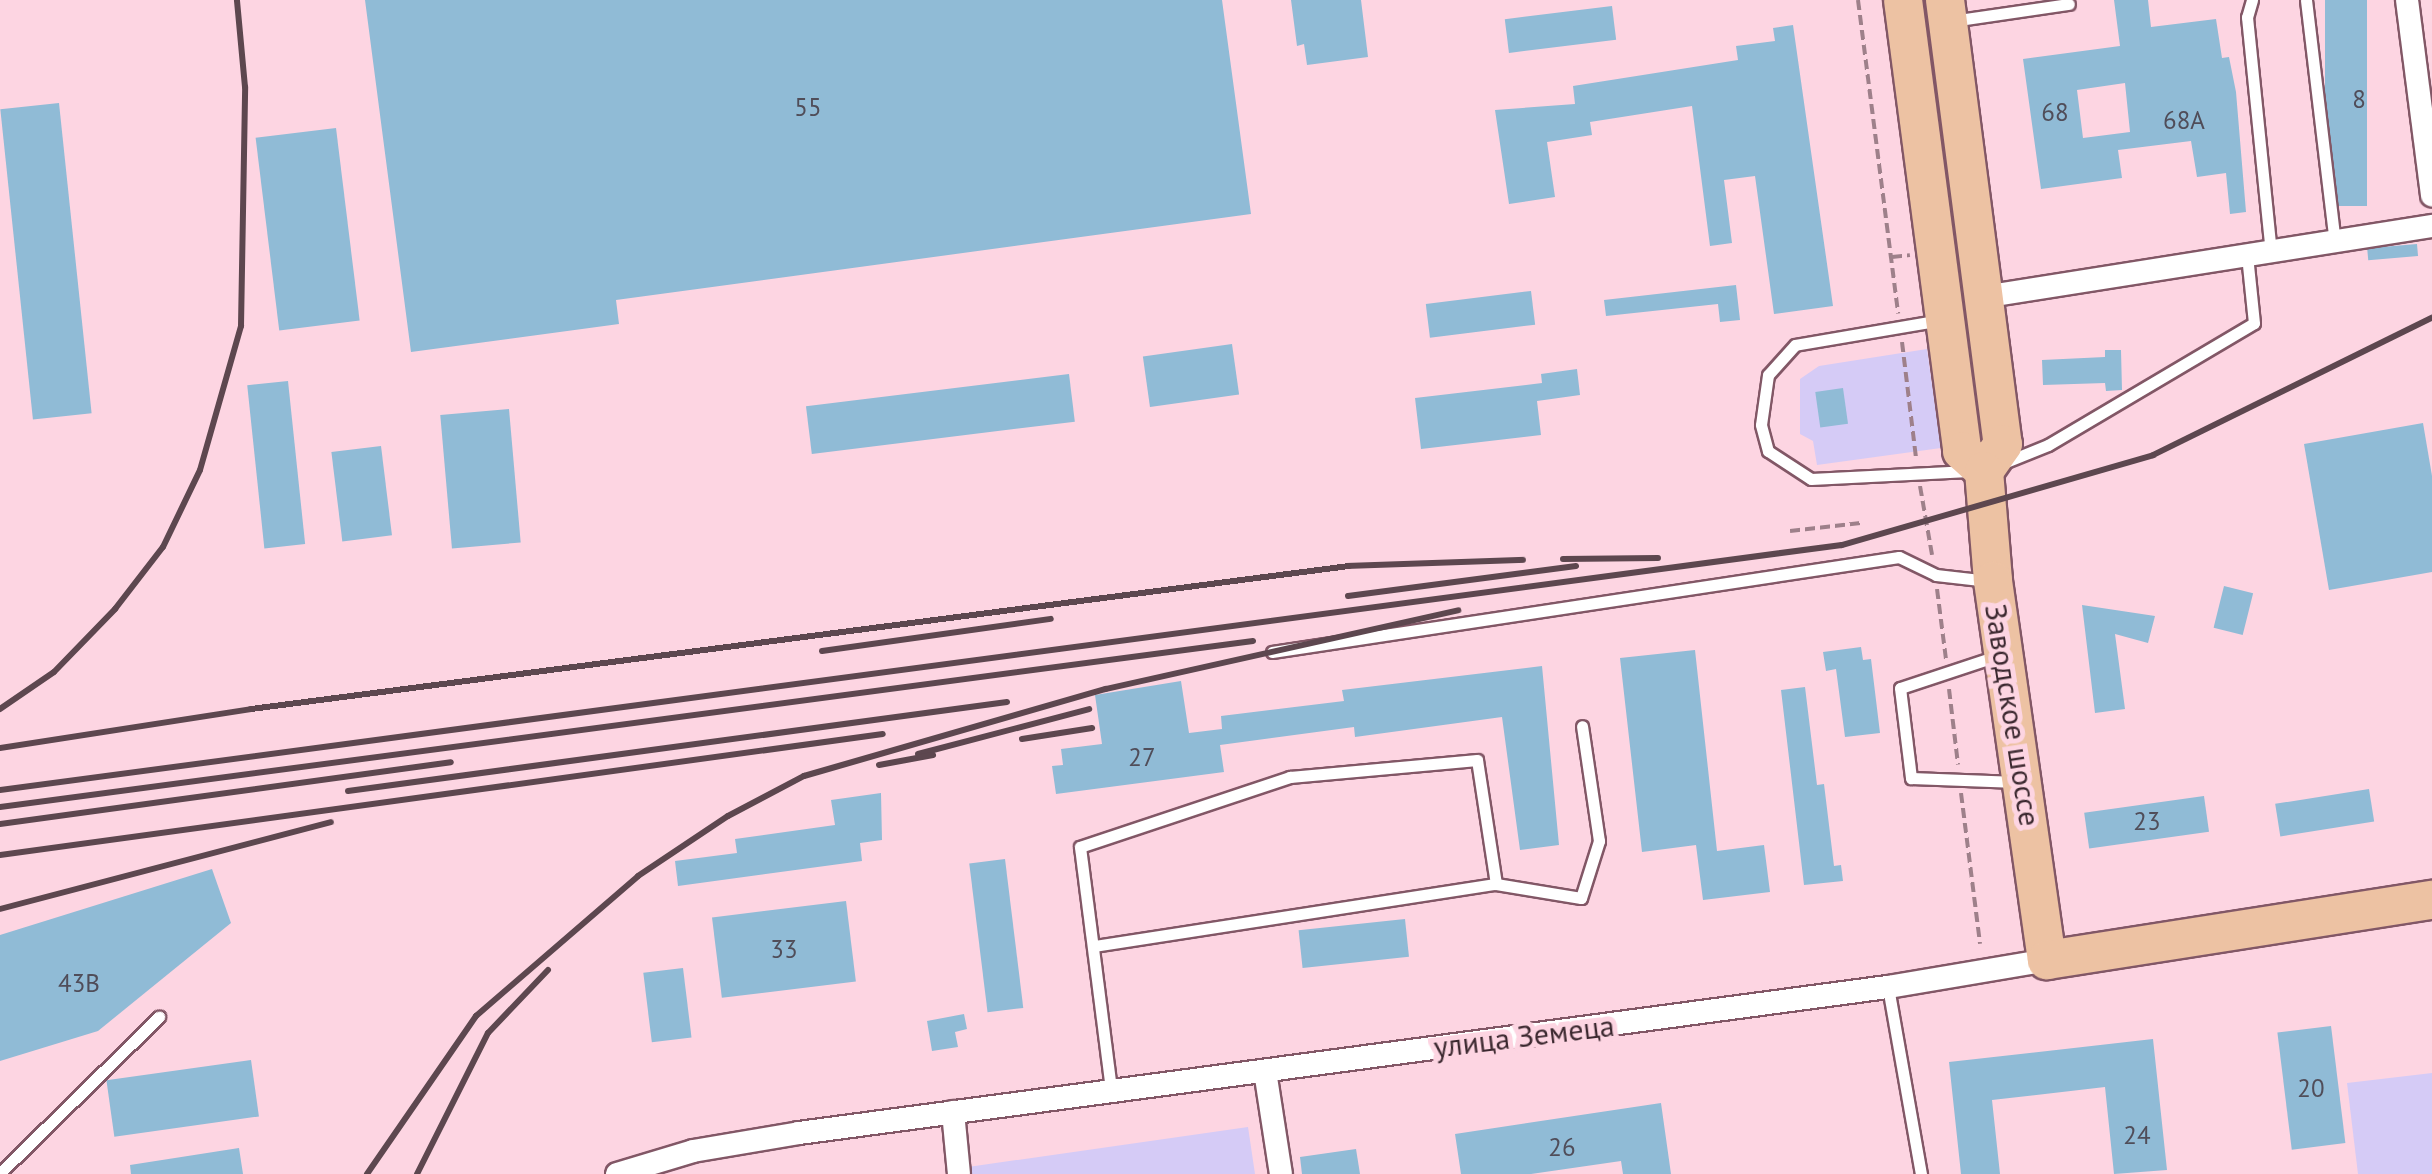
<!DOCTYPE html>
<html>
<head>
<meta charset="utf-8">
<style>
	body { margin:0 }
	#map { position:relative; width:2432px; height:1174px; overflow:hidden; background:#fdd5e2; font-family:"PT Sans",sans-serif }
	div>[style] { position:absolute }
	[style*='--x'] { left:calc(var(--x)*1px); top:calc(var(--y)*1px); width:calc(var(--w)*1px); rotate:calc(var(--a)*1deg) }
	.green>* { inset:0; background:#d5cbf6 }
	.building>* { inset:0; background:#90bbd6; transform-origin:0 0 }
	.path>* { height:4px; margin-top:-2px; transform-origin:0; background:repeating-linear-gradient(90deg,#9e808a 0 10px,transparent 0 15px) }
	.roads { filter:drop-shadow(2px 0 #825766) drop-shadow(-2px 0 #825766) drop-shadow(0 2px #825766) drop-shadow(0 -2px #825766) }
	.service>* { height:11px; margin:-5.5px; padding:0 5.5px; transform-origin:5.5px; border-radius:5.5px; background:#fff }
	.minor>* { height:22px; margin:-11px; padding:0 11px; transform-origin:11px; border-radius:11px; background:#fff }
	.primary>* { height:38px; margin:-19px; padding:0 19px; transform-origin:19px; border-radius:19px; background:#edc2a3 }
	.rail>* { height:6px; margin:-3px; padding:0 3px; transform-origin:3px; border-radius:3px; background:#5d474f }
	span { translate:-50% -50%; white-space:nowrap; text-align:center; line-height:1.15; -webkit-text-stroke:10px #fdd5e2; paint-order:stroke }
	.number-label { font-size:25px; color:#504d59 }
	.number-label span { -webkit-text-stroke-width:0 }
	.street-label { font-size:30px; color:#3b282f }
</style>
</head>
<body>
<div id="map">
	<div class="green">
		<i style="clip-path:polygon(1927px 349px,1941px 448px,1817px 465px,1813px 441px,1800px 434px,1800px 379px,1819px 366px)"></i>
		<i style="clip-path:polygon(2432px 1073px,2432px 1174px,2358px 1174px,2347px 1083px)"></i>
		<i style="clip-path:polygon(1248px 1127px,1255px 1174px,969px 1174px,968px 1167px)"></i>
	</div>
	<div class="building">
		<i style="clip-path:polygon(365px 0,1222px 0,1251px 214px,616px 300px,619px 324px,411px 352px)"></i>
		<i style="clip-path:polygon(1291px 0,1361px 0,1368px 57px,1307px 65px,1304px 44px,1297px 46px)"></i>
		<i style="clip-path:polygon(evenodd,2114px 0,2148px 0,2151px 27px,2216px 19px,2222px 58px,2229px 57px,2236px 92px,2246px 212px,2230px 214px,2226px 173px,2197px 177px,2191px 141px,2118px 150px,2122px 178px,2041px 189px,2023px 59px,2120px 46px,2114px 0,2125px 83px,2130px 132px,2083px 138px,2077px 90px,2125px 83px)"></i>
		<i style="left:2325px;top:0;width:42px;height:206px"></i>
		<i style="left:1612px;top:6px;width:34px;height:108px;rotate:83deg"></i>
		<i style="clip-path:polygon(1793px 25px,1833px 306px,1774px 314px,1755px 176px,1724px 180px,1732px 243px,1710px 246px,1692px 106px,1590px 122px,1592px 135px,1547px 142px,1555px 197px,1509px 204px,1495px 110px,1575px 104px,1573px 86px,1738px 60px,1736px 46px,1775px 41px,1773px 28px)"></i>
		<i style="left:59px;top:103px;width:312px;height:59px;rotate:84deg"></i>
		<i style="left:336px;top:128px;width:194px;height:81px;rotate:83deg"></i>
		<i style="left:2417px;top:244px;width:12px;height:50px;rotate:85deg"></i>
		<i style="clip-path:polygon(1736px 285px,1740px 320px,1720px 322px,1718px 304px,1606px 316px,1604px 300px)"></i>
		<i style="left:1531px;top:291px;width:34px;height:106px;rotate:83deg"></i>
		<i style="left:1232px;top:344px;width:51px;height:90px;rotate:82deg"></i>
		<i style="clip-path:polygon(2105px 350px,2121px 350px,2122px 390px,2106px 391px,2105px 383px,2043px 385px,2042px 360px,2105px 357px)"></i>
		<i style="clip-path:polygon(1577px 369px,1580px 395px,1537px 401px,1541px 435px,1421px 449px,1415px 398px,1542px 383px,1541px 374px)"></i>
		<i style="left:1069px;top:374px;width:48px;height:265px;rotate:83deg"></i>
		<i style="left:288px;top:381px;width:164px;height:41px;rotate:84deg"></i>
		<i style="left:1843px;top:388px;width:36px;height:28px;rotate:82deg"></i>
		<i style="left:509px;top:409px;width:134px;height:69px;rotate:85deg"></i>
		<i style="clip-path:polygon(2423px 423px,2432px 476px,2432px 572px,2329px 590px,2304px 444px)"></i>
		<i style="left:381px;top:446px;width:90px;height:50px;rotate:83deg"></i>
		<i style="left:2224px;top:586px;width:30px;height:43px;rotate:14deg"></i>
		<i style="clip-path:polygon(2082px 605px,2155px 616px,2148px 643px,2115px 634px,2125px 709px,2095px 713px)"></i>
		<i style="clip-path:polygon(1861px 647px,1863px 660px,1871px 659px,1880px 733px,1845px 737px,1836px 669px,1826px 671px,1823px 652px)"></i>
		<i style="clip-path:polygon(1695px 650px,1717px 851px,1764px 845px,1770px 892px,1703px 900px,1696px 845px,1642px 852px,1620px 658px)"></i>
		<i style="clip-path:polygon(1542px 666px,1559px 845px,1520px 850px,1502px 717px,1355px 737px,1354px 727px,1220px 745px,1224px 772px,1056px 794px,1052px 766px,1063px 765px,1061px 749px,1102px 744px,1095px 695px,1181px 681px,1189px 733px,1222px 729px,1221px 716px,1344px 701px,1342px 690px)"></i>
		<i style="clip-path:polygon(1805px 687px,1817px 785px,1824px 784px,1834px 866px,1841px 865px,1843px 881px,1804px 885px,1781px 690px)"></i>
		<i style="left:2369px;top:789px;width:33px;height:95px;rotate:81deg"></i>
		<i style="clip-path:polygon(881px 793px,882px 840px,860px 843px,862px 861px,678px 886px,675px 861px,737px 853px,735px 839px,835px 825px,831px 800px)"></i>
		<i style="left:2204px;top:796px;width:36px;height:121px;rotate:82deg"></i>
		<i style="left:1005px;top:859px;width:150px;height:36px;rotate:83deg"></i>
		<i style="clip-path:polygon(212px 869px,231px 923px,98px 1031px,0 1061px,0 935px)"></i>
		<i style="left:846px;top:901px;width:81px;height:135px;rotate:83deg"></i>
		<i style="left:1405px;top:919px;width:38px;height:107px;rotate:84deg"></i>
		<i style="left:683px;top:968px;width:70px;height:40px;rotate:83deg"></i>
		<i style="clip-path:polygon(964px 1014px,967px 1029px,955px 1032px,958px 1047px,932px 1051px,927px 1021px)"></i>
		<i style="left:2331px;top:1026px;width:118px;height:54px;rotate:83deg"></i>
		<i style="clip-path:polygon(2153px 1039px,2167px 1170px,2114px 1174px,2105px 1087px,1992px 1100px,2000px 1174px,1961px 1174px,1949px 1062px)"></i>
		<i style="left:251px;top:1060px;width:57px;height:146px;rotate:82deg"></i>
		<i style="clip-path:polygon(1661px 1103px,1671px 1174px,1623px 1174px,1621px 1161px,1531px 1174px,1461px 1174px,1455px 1134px)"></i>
		<i style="clip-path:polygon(239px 1148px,243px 1174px,131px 1174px,130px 1165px)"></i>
		<i style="clip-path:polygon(1356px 1149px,1360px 1174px,1302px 1174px,1300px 1157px)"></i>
	</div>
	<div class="path">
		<i style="--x:1858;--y:0;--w:316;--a:82.7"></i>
		<i style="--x:1892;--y:257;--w:18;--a:-6"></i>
		<i style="--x:1902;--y:342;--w:116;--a:83.1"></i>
		<i style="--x:1920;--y:486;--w:70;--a:80.1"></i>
		<i style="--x:1790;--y:531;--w:71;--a:-6.4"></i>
		<i style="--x:1937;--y:589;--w:71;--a:82.7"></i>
		<i style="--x:1949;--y:689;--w:76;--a:83.2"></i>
		<i style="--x:1961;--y:793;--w:152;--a:82.8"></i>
	</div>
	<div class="roads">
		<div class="service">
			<i style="--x:2252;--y:0;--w:18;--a:106"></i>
			<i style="--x:2247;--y:17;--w:236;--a:84.2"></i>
			<i style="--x:2306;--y:0;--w:244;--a:83.2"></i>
			<i style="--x:1952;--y:21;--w:118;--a:-8.3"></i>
			<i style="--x:1941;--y:320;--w:148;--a:170.3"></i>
			<i style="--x:1795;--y:345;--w:40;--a:132"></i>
			<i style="--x:1768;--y:375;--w:50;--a:98"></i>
			<i style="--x:1761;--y:425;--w:27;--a:75"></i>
			<i style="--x:1768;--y:451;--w:51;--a:33.1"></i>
			<i style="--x:1811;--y:479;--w:158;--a:-2.9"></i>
			<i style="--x:2006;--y:462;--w:45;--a:-22"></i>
			<i style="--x:2048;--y:445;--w:239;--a:-30.6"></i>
			<i style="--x:2254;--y:323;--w:68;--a:-95.9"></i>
			<i style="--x:1272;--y:652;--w:634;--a:-8.62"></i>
			<i style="--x:1899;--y:557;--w:41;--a:25.9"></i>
			<i style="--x:1936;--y:575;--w:53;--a:6.5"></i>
			<i style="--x:2000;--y:655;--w:105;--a:161.7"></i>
			<i style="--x:1900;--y:688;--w:91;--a:83"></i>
			<i style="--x:1911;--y:778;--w:106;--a:2.2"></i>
			<i style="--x:1496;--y:884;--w:86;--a:9.4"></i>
			<i style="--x:1581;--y:898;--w:60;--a:-72.5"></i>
			<i style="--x:1599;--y:841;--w:116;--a:-98.4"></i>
			<i style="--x:1094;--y:946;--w:407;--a:-8.8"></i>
			<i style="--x:1496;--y:884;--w:125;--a:-98.7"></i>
			<i style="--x:1477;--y:760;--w:188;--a:174.8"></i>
			<i style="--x:1290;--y:777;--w:221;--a:161.6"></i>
			<i style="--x:1080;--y:847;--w:245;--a:82.7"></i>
			<i style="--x:1888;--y:987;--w:190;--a:80"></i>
			<i style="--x:0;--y:1173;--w:223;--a:-44.5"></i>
		</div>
		<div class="minor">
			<i style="--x:2407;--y:0;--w:197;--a:82.7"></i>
			<i style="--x:1983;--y:297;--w:455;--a:-9"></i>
			<i style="--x:1265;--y:1071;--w:104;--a:81.2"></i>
			<i style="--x:953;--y:1112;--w:62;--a:84.5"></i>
			<i style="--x:617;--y:1174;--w:79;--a:-16.8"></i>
			<i style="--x:693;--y:1151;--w:108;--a:-9.6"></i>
			<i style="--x:799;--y:1133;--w:1099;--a:-7.64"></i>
			<i style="--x:1888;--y:987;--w:161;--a:-9.6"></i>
		</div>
		<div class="primary">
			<i style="--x:1903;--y:0;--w:455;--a:82.5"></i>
			<i style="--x:1962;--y:451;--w:30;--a:42"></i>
			<i style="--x:1945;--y:0;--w:448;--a:82.6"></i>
			<i style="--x:2003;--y:444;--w:33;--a:125"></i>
			<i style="--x:1984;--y:471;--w:110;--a:85.3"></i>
			<i style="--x:1993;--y:581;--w:383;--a:81.9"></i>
			<i style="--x:2047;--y:960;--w:390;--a:-8.9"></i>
		</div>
	</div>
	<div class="rail">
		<i style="--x:1563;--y:559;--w:95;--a:-0.6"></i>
		<i style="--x:1348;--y:596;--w:230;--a:-7.5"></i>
		<i style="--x:822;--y:651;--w:231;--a:-8"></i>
		<i style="--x:0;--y:709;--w:65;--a:-34.4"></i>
		<i style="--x:54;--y:672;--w:88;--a:-45.9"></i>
		<i style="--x:115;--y:609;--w:78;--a:-52.3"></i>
		<i style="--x:163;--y:547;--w:85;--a:-64.3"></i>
		<i style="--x:200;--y:470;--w:150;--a:-74.1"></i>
		<i style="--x:241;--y:326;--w:239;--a:-89"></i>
		<i style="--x:245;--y:87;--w:87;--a:-95.3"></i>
		<i style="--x:1022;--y:739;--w:71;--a:-8.9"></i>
		<i style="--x:0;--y:748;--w:254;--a:-8.8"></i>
		<i style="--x:251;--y:709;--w:1107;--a:-7.42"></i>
		<i style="--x:1349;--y:566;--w:174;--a:-2"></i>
		<i style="--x:918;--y:754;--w:177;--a:-14.7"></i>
		<i style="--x:879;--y:765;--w:55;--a:-10.5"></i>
		<i style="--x:0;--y:790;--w:1858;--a:-7.58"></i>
		<i style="--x:1842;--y:545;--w:324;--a:-16.1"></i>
		<i style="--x:2153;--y:455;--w:311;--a:-26.2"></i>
		<i style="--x:348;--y:791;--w:665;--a:-7.69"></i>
		<i style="--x:0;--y:807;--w:1264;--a:-7.55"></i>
		<i style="--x:0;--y:824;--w:455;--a:-7.8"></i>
		<i style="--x:0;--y:855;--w:891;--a:-7.8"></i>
		<i style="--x:0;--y:909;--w:342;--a:-14.7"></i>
		<i style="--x:367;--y:1174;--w:192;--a:-55.4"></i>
		<i style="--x:476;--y:1016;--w:214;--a:-40.8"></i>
		<i style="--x:638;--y:876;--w:108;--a:-33.7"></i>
		<i style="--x:728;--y:816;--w:86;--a:-27.8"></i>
		<i style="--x:804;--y:776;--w:314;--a:-16.1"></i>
		<i style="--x:1106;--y:689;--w:361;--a:-12.6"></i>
		<i style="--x:417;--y:1174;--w:158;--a:-63.3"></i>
		<i style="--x:488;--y:1033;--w:87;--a:-46.4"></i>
	</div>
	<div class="number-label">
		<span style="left:2359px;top:99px">8</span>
		<span style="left:808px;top:107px">55</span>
		<span style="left:2055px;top:112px">68</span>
		<span style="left:2184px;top:120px">68А</span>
		<span style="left:1142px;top:757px">27</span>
		<span style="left:2147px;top:821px">23</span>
		<span style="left:784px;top:949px">33</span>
		<span style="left:79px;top:983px">43В</span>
		<span style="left:2311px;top:1088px">20</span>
		<span style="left:2137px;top:1135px">24</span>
		<span style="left:1562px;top:1147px">26</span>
	</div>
	<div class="street-label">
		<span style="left:2013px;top:715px;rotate:81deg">Заводское шоссе</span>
		<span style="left:1524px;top:1036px;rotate:-7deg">улица Земеца</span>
	</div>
</div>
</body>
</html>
